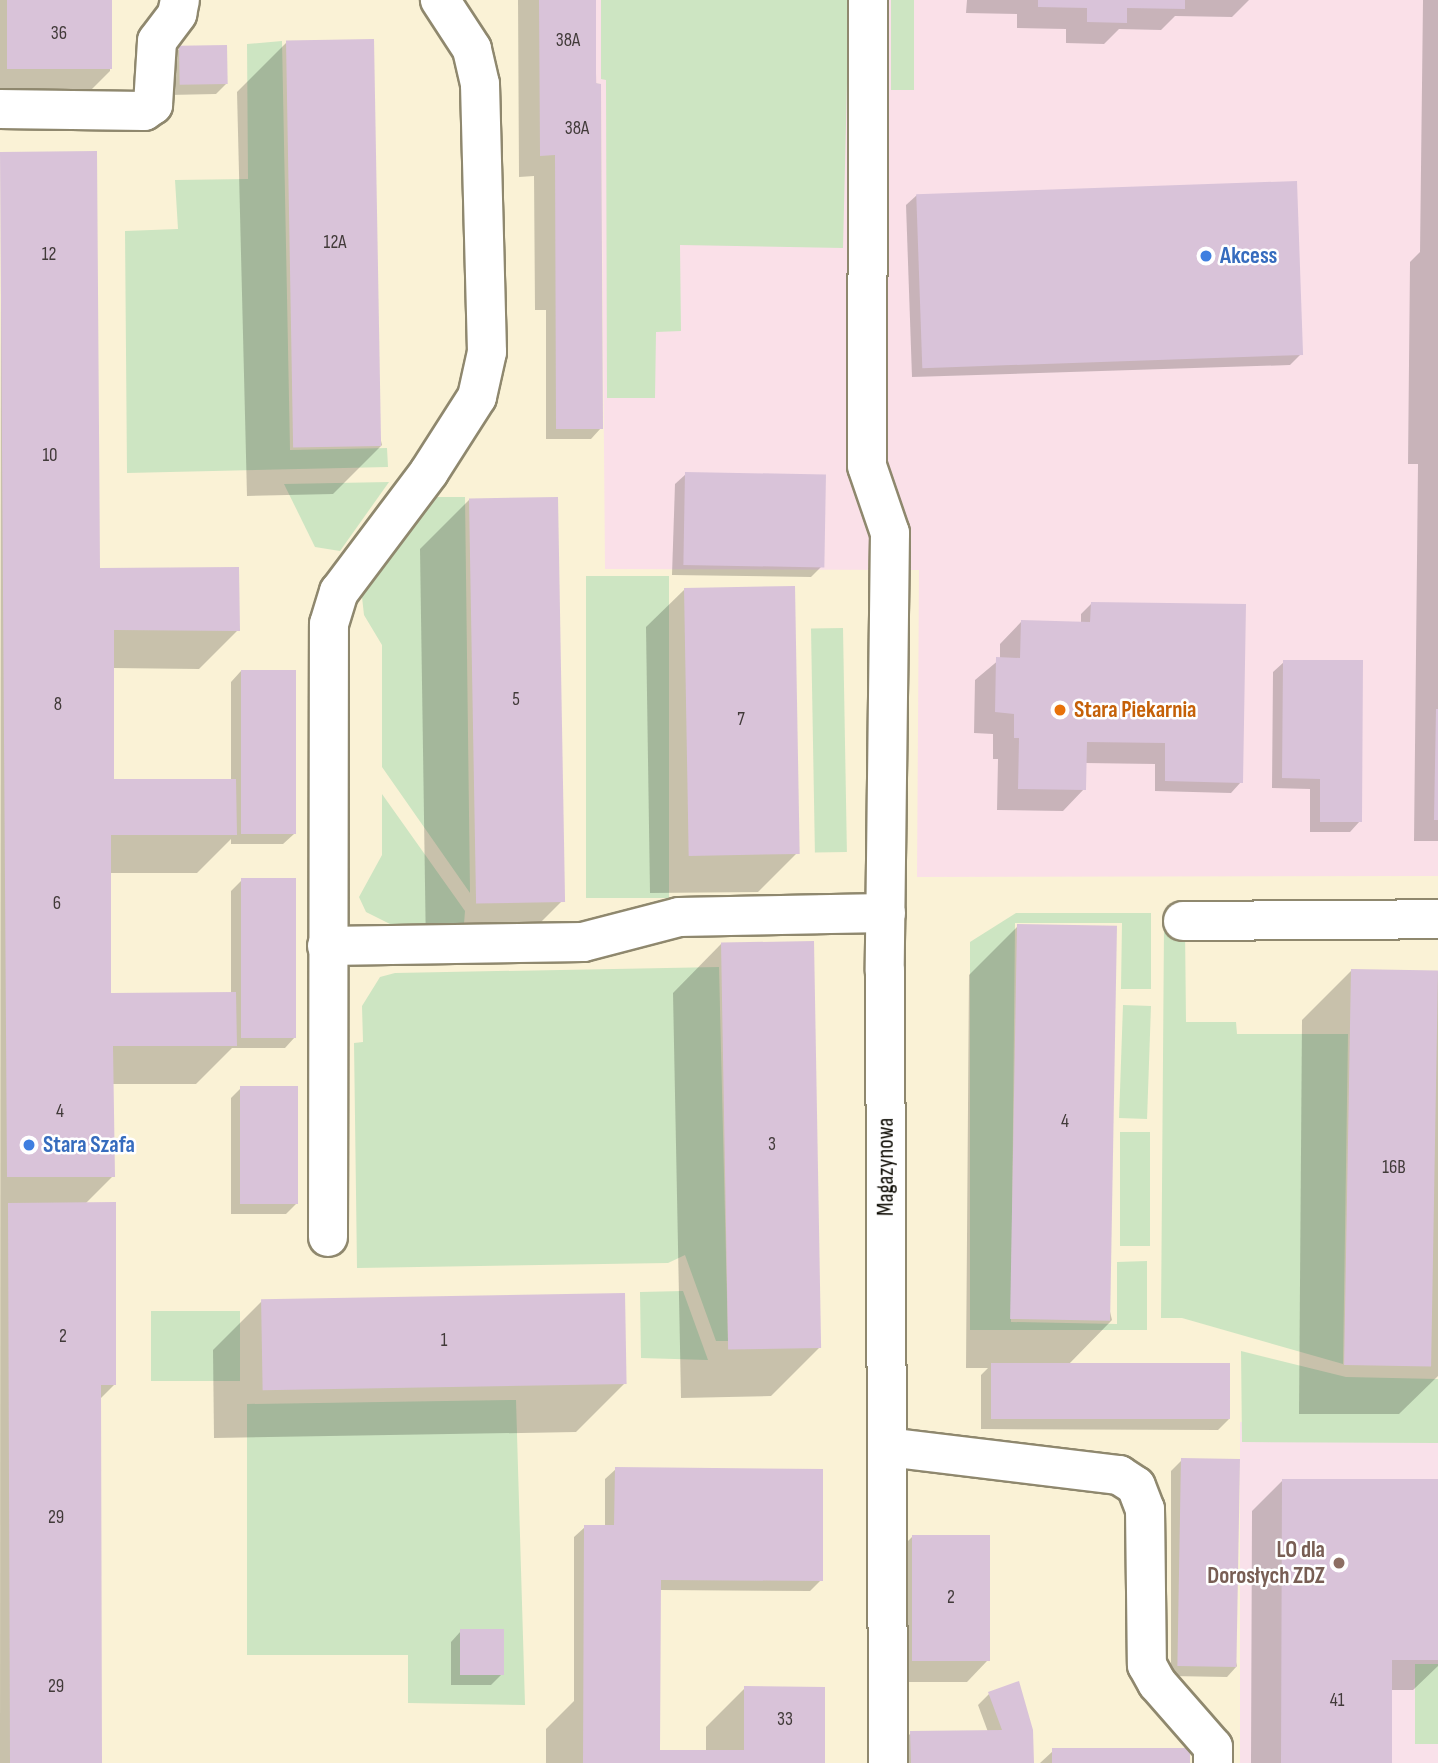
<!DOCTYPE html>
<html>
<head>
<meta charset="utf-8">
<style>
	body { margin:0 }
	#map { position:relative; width:1438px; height:1763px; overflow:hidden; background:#faf2d6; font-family:"Sofia Sans Condensed",sans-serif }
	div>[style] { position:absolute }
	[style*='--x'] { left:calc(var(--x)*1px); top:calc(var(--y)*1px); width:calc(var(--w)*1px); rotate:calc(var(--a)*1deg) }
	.commercial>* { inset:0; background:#fae0e8 }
	.education>* { inset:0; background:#f9e1ea; transform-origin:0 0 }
	.green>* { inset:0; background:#cde5c2; transform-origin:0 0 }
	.shadow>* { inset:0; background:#0003 }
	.building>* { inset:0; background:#d9c3d9; transform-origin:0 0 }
	.roads { filter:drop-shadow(2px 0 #8f886e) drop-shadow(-2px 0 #8f886e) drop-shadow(0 2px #8f886e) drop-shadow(0 -2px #8f886e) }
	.minor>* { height:38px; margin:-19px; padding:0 19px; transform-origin:19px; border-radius:19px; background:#fff }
	.dots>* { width:19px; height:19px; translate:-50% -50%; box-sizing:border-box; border:4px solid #fff; border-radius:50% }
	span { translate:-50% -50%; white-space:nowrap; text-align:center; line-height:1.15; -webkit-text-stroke:5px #fff; paint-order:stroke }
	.number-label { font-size:19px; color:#413a39 }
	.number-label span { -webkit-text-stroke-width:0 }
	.shop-label { font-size:23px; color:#366cbe; font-weight:700 }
	.left { translate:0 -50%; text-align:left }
	.food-label { font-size:23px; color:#c56008; font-weight:700 }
	.street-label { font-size:23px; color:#0e0c04 }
	.education-label { font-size:23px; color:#785e54; font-weight:700 }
	.right { translate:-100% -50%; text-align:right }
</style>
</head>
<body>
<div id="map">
	<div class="commercial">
		<i style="clip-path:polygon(596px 0,1438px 0,1438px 876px,917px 877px,919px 570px,605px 569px,601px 84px,596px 83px)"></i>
	</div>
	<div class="education">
		<i style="left:1240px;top:1422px;width:198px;height:341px"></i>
	</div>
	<div class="green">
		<i style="clip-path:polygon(601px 0,849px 0,843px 248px,680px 245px,681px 331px,656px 332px,655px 398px,607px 398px,606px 80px,601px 79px)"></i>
		<i style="left:891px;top:0;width:23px;height:90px"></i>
		<i style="clip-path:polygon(282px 41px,290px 450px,387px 448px,388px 467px,127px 473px,125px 231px,178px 229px,175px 180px,248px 179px,247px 44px)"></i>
		<i style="clip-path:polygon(389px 482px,340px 551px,315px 547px,284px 484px)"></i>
		<i style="clip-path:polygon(437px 497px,465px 497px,470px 893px,382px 767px,382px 645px,364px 615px,362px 597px)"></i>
		<i style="left:586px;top:576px;width:83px;height:322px"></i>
		<i style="left:843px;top:628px;width:224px;height:32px;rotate:89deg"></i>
		<i style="clip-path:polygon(382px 794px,465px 911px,464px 924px,394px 926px,366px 912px,359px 897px,382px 855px)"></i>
		<i style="clip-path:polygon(1016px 913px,1151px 913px,1151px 989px,1121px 989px,1122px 923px,1015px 923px,1011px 1322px,1117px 1324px,1117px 1262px,1147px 1261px,1147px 1330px,970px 1330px,970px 942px)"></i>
		<i style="clip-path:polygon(1164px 927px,1185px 927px,1186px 1022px,1236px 1022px,1237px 1034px,1348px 1034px,1343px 1364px,1182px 1318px,1161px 1318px)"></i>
		<i style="clip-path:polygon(719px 967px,728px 1341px,716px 1341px,685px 1255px,668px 1263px,357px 1268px,354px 1043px,363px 1042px,362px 1006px,380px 977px,395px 973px)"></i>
		<i style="left:1123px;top:1005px;width:28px;height:113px;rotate:2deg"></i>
		<i style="left:1120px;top:1132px;width:30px;height:114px"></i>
		<i style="clip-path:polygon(683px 1291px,708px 1360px,641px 1358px,640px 1292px)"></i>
		<i style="left:151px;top:1311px;width:89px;height:70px"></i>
		<i style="clip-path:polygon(1241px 1351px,1346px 1377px,1438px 1379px,1438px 1443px,1242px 1442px)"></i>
		<i style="clip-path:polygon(516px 1400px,525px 1705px,408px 1703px,408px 1655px,247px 1655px,247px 1404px)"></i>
		<i style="left:1415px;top:1664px;width:23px;height:80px"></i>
	</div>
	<div class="shadow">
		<i style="clip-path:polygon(0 0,111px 0,110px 71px,71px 110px,0 108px)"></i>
		<i style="clip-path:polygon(518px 0,595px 0,601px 428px,591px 439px,546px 439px,546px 310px,535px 310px,534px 176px,519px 177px)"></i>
		<i style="clip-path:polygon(967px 0,1249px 0,1232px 17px,1175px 16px,1161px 30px,1119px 29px,1104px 44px,1066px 43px,1066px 29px,1017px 28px,1017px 14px,966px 13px)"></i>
		<i style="clip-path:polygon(1423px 0,1438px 0,1438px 841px,1414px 841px,1418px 464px,1408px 464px,1410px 262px,1420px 252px)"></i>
		<i style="clip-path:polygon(287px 42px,382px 445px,333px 494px,247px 496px,237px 92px)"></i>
		<i style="clip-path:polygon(180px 48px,227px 83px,216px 94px,169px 95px,169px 59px)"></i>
		<i style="clip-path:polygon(1px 153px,98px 569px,238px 630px,199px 669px,112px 668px,113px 781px,231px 781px,231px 682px,241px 671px,294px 834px,283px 844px,231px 844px,231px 839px,197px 873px,109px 873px,110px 994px,231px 993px,231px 891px,241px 881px,295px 1037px,285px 1048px,232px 1048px,196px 1084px,112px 1084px,113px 1176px,85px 1204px,115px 1384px,99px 1400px,100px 1763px,0 1763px)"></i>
		<i style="clip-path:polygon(917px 195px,1301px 354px,1290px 365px,912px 377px,906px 205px)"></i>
		<i style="clip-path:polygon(686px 474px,822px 566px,811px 577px,672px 575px,675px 484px)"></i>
		<i style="clip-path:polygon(469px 500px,562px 901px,513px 950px,426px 951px,420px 549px)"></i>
		<i style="clip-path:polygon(685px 589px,797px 853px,758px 892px,650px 893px,646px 627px)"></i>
		<i style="clip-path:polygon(1092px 603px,1241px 782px,1231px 793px,1155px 791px,1155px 764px,1085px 763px,1084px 789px,1063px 811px,997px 810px,998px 759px,993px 759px,993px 734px,974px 733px,975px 680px,1000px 659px,1000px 644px,1021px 622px,1081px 624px,1081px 614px)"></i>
		<i style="clip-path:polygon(1284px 662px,1360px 821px,1350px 832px,1310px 832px,1310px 789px,1272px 788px,1273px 672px)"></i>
		<i style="clip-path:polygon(1018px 926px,1112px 1320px,1068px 1365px,1229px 1419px,1218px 1430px,981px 1429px,981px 1375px,988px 1368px,966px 1368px,969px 975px)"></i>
		<i style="clip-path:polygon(722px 943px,820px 1347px,771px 1396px,681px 1398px,673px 993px)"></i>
		<i style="clip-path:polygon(1351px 971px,1438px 972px,1438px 1376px,1399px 1414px,1299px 1414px,1302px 1020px)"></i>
		<i style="clip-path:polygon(241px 1088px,297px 1203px,286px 1214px,231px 1214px,231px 1098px)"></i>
		<i style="clip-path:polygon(262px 1301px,625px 1383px,576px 1432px,214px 1438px,213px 1350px)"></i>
		<i style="clip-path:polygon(1182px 1460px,1237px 1666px,1227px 1677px,1171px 1676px,1171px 1471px)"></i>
		<i style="clip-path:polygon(616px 1469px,821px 1580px,810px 1591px,659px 1590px,658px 1751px,706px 1751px,706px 1727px,745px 1688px,823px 1763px,546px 1763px,546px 1729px,574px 1701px,574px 1537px,585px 1527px,605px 1527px,605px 1479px)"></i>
		<i style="clip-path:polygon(1283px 1480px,1438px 1481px,1438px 1666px,1413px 1690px,1390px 1690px,1390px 1763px,1438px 1763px,1251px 1763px,1252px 1511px)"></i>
		<i style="clip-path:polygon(912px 1537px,988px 1660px,967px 1682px,891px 1682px,891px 1558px)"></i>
		<i style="clip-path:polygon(461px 1631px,502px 1674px,491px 1685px,451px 1685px,451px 1642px)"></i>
		<i style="clip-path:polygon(989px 1694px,1032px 1763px,881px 1763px,911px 1733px,988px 1732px,978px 1705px)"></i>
		<i style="clip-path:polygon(1053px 1751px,1189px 1763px,1040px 1763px)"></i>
	</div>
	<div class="building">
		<i style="left:7px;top:0;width:105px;height:69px"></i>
		<i style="clip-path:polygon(539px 0,596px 0,596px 83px,601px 84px,603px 429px,556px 429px,555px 155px,540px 156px)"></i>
		<i style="clip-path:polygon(1038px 0,1185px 0,1185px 9px,1127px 8px,1127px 23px,1087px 22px,1087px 8px,1038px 7px)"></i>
		<i style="left:374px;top:39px;width:407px;height:88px;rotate:89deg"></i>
		<i style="left:227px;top:45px;width:39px;height:48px;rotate:89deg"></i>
		<i style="clip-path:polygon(97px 151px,100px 568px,239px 567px,240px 631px,114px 630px,114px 779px,236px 779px,237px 835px,111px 835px,111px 993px,236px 992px,237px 1046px,113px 1046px,115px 1177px,7px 1177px,0 152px)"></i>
		<i style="left:1297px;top:181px;width:174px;height:381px;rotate:88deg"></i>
		<i style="left:685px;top:472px;width:141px;height:93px;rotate:1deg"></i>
		<i style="left:558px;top:497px;width:405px;height:89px;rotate:89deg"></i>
		<i style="left:795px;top:586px;width:268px;height:111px;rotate:89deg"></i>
		<i style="clip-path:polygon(1091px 602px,1246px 604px,1243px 783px,1165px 781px,1165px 743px,1087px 742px,1086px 790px,1018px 789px,1019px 738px,1014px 738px,1014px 714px,995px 712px,996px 657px,1020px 658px,1021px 620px,1090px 622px)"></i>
		<i style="clip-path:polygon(1283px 660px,1363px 660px,1362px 822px,1320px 822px,1320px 779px,1282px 778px)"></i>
		<i style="left:241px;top:670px;width:55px;height:164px"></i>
		<i style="clip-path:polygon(1436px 709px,1438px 709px,1438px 820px,1434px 820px)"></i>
		<i style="left:296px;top:878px;width:160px;height:55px;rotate:90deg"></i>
		<i style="left:1017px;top:924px;width:100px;height:395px;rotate:1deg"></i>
		<i style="left:814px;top:941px;width:407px;height:93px;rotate:89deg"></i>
		<i style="left:1351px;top:969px;width:87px;height:396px;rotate:1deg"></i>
		<i style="left:240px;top:1086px;width:58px;height:118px"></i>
		<i style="clip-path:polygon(116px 1202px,116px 1385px,101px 1385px,102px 1763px,10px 1763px,8px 1203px)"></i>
		<i style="left:625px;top:1293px;width:91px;height:364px;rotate:89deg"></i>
		<i style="left:991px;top:1363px;width:239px;height:56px"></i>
		<i style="left:1181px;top:1458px;width:59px;height:208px;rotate:1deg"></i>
		<i style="clip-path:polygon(615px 1467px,823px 1469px,823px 1581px,661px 1580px,660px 1750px,744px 1750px,744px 1686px,825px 1687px,825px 1763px,583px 1763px,584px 1525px,614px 1525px)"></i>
		<i style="clip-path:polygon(1282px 1479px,1438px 1479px,1438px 1660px,1392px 1660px,1392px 1763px,1281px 1763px)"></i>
		<i style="left:912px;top:1535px;width:78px;height:126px"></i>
		<i style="left:460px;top:1629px;width:44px;height:46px"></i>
		<i style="clip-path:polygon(1019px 1681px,1033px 1730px,1034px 1763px,911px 1763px,910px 1731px,1002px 1730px,988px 1692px)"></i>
		<i style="left:1190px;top:1748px;width:15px;height:138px;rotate:90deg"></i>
	</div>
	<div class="roads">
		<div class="minor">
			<i style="--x:868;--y:0;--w:466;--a:90.1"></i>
			<i style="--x:867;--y:466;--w:71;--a:71.1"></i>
			<i style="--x:890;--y:533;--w:438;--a:90.7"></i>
			<i style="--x:885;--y:971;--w:792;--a:89.78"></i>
			<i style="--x:0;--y:109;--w:144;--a:0.8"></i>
			<i style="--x:144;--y:111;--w:11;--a:-34"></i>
			<i style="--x:153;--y:105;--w:64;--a:-86.4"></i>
			<i style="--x:157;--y:41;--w:34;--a:-53"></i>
			<i style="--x:177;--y:14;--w:14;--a:-78"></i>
			<i style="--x:1183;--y:921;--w:255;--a:-0.4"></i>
			<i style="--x:327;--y:946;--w:256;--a:-0.9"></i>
			<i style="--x:583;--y:942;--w:99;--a:-14.6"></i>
			<i style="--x:679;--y:917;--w:207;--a:-1.1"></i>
			<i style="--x:328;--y:1237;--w:613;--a:-89.91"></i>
			<i style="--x:329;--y:624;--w:34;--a:-73"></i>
			<i style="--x:339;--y:592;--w:150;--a:-53.1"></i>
			<i style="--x:429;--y:472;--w:89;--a:-57.4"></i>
			<i style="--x:477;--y:397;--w:46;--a:-77.5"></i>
			<i style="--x:487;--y:352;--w:268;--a:-91.5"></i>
			<i style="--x:480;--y:84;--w:36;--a:-103"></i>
			<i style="--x:472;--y:49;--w:59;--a:-123.1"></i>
			<i style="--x:887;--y:1447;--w:234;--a:6.9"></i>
			<i style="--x:1119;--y:1475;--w:20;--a:33"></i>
			<i style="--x:1136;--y:1486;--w:25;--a:69"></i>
			<i style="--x:1145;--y:1509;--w:156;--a:89.3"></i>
			<i style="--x:1147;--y:1665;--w:21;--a:61"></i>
			<i style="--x:1157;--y:1683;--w:85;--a:48.8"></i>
			<i style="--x:1213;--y:1747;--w:16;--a:90"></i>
		</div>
	</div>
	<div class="dots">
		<i style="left:1206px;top:256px;background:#3f7fe0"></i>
		<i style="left:1060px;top:710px;background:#e8710a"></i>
		<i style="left:29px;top:1145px;background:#3f7fe0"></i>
		<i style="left:1339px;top:1563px;background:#8d6e63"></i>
	</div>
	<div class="number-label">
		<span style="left:59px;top:34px">36</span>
		<span style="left:568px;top:41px">38A</span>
		<span style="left:577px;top:129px">38A</span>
		<span style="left:335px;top:243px">12A</span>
		<span style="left:49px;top:255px">12</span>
		<span style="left:50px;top:456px">10</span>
		<span style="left:516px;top:700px">5</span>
		<span style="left:58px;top:705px">8</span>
		<span style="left:741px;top:720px">7</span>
		<span style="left:57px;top:904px">6</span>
		<span style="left:60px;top:1112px">4</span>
		<span style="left:1065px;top:1122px">4</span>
		<span style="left:772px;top:1145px">3</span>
		<span style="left:1394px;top:1168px">16B</span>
		<span style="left:63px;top:1337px">2</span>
		<span style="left:444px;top:1341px">1</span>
		<span style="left:56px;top:1518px">29</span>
		<span style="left:951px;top:1598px">2</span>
		<span style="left:56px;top:1687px">29</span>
		<span style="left:1337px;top:1701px">41</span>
		<span style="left:785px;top:1720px">33</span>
	</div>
	<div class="shop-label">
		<span class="left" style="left:1220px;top:256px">Akcess</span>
		<span class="left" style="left:43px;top:1145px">Stara Szafa</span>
	</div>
	<div class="food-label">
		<span class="left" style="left:1074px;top:710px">Stara Piekarnia</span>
	</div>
	<div class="street-label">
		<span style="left:886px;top:1167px;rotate:-90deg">Magazynowa</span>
	</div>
	<div class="education-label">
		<span class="right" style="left:1325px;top:1563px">LO dla<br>Dorosłych ZDZ</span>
	</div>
</div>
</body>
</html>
